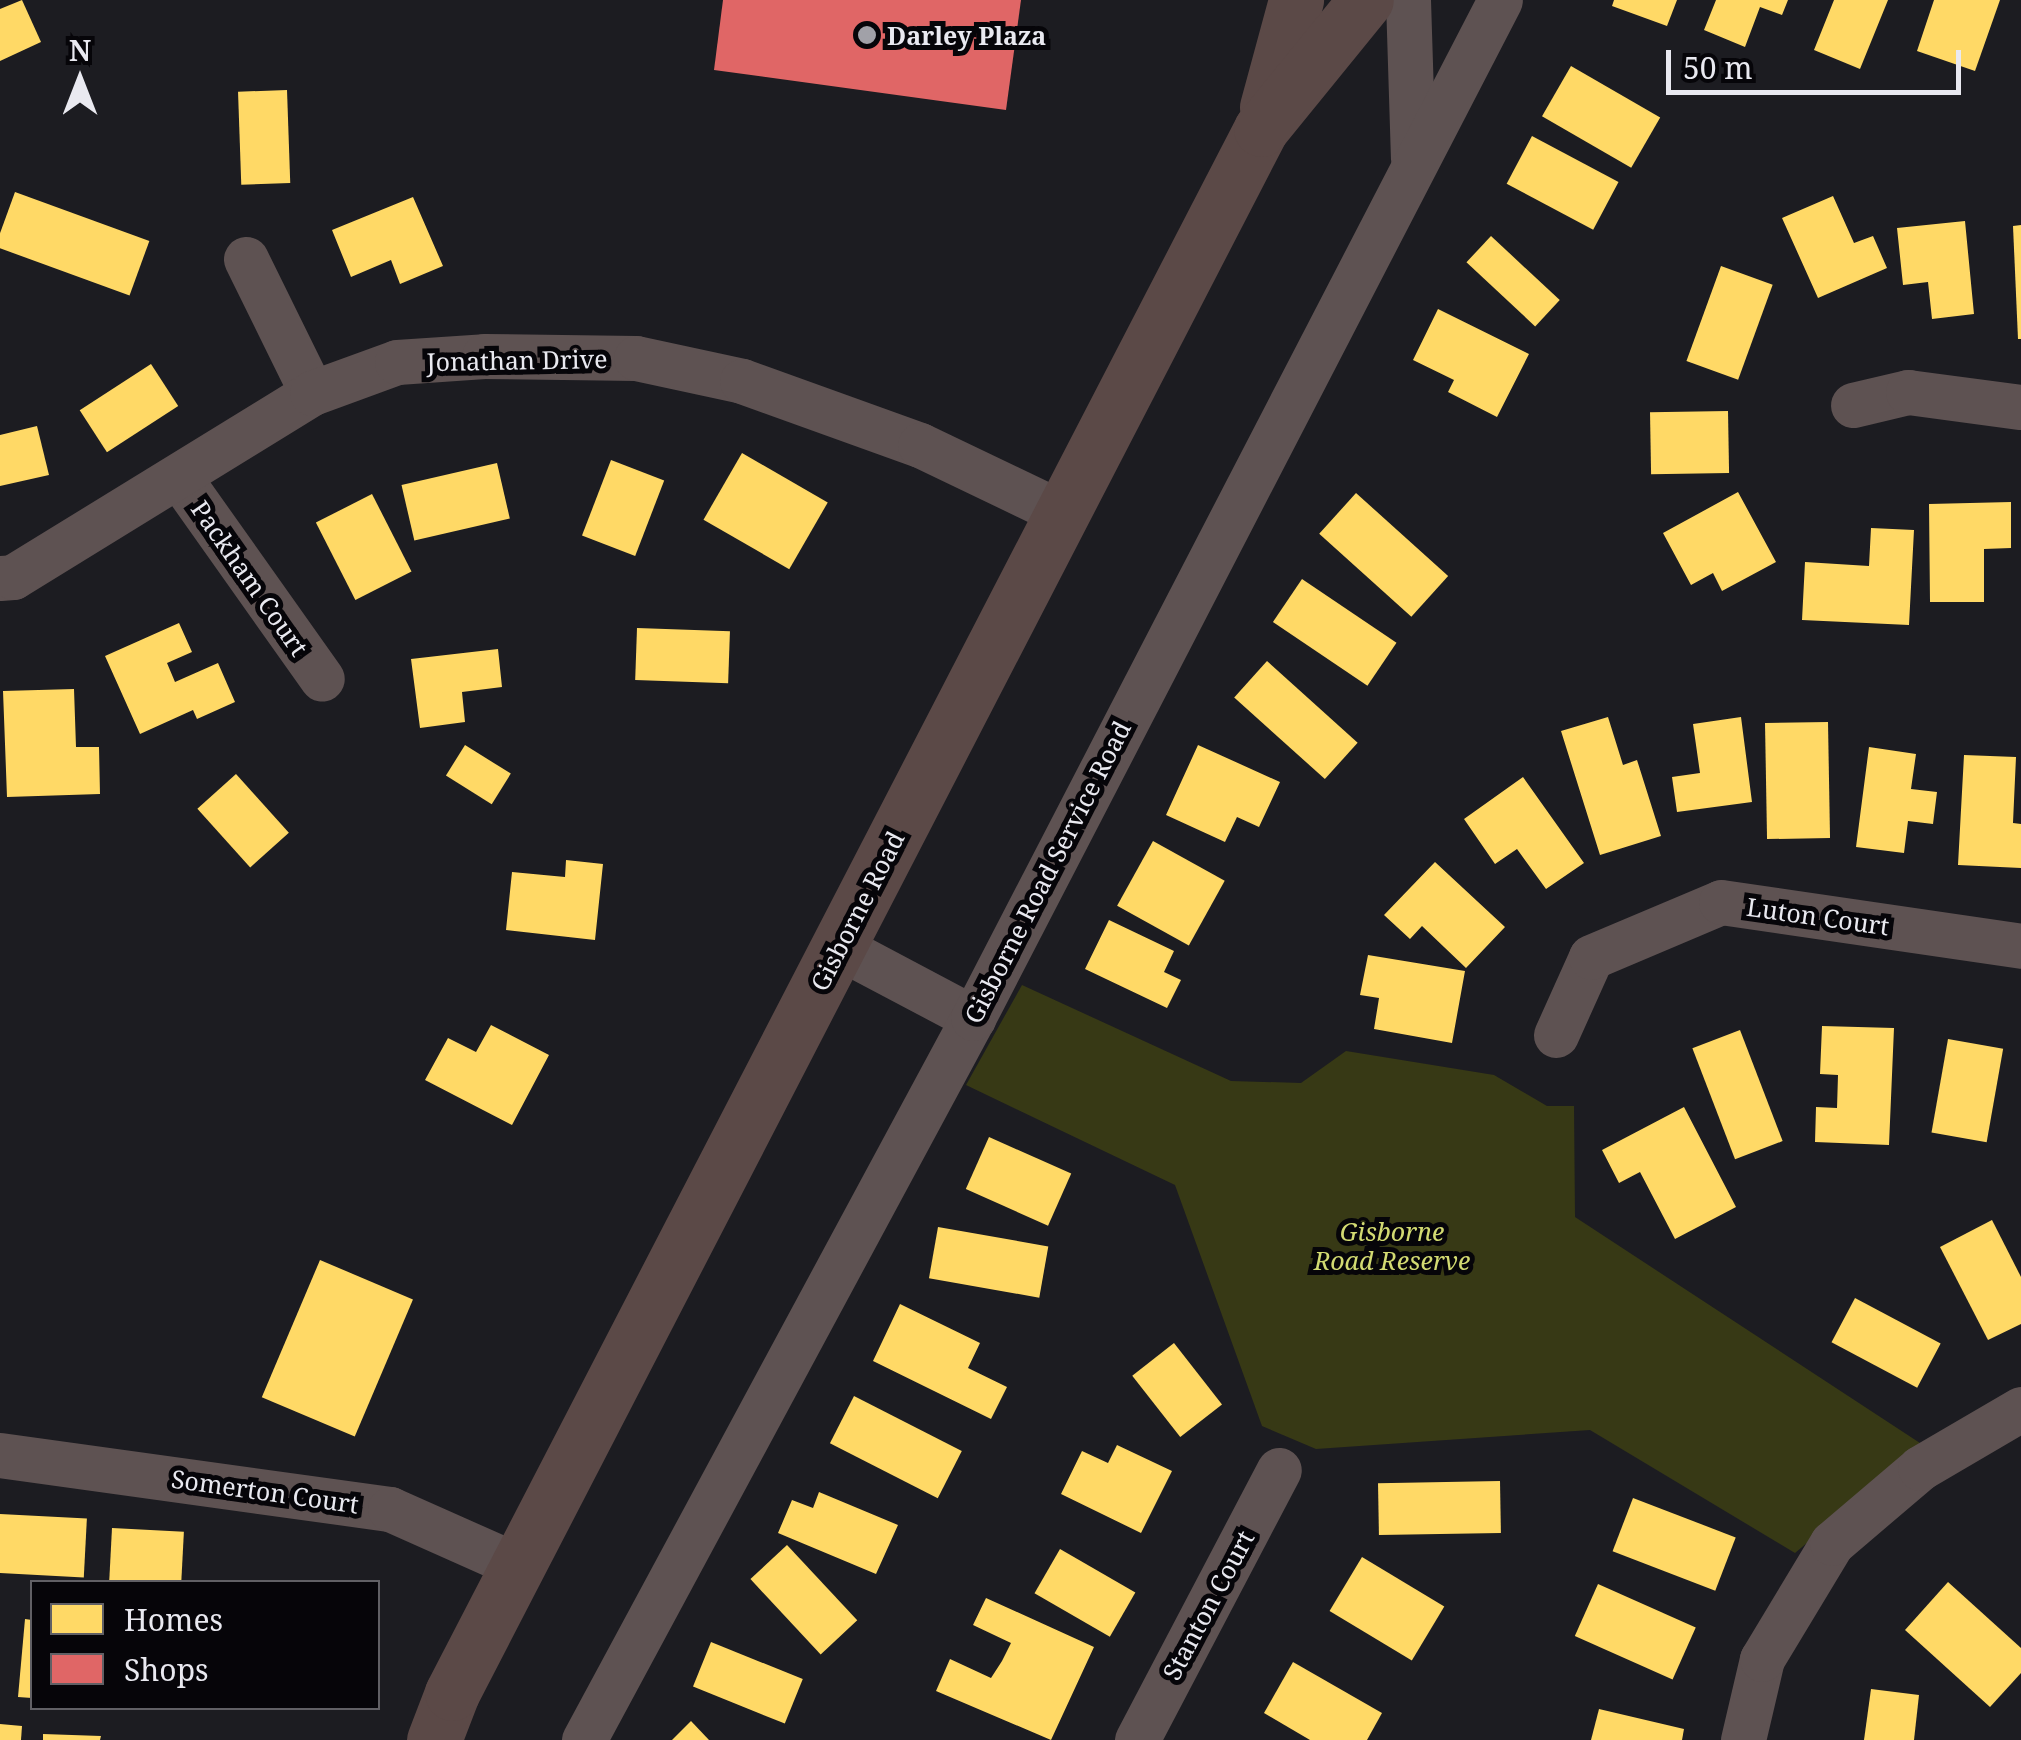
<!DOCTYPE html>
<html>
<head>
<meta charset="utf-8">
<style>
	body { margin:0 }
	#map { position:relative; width:2021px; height:1740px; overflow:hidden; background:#1c1c21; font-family:"Noto Serif",serif }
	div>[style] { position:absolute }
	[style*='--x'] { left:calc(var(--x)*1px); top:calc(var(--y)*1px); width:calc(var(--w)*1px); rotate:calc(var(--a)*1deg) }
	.green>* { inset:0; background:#373915 }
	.homes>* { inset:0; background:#ffd966; transform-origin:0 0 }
	.shops>* { inset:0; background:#e06666 }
	.street>* { height:45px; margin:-22.5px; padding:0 22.5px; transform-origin:22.5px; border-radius:22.5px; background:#5e5252 }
	.secondary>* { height:55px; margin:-27.5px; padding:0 27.5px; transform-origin:27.5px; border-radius:27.5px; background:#5b4947 }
	.dots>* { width:28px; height:28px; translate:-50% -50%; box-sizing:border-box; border:5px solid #060509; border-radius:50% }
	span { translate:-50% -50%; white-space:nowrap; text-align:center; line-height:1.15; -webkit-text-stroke:10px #060509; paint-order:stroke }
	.poi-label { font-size:25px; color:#e9e9f0; font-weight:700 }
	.left { translate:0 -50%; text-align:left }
	.street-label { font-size:25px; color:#e9e9f0 }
	.park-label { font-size:25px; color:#d3db72; font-style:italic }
	.legend { position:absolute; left:30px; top:1580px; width:350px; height:130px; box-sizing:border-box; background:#060509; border:2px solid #616065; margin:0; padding:12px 18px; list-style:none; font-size:30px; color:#e9e9f0 }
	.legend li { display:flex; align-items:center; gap:20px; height:50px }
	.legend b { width:50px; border:2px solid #616065 }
	.north { position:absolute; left:30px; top:30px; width:100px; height:100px; -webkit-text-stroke:8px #060509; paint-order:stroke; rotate:0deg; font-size:28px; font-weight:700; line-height:40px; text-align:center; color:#e9e9f0 }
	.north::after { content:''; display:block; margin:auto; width:35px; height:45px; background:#e9e9f0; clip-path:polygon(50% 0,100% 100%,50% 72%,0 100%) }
	.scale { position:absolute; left:1666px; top:50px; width:295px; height:45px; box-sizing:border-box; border:5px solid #e9e9f0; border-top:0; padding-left:12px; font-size:30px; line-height:35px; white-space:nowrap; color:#e9e9f0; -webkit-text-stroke:8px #060509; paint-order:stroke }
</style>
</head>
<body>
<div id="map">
	<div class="green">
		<i style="clip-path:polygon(1022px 985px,1231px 1081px,1301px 1083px,1346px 1051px,1494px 1075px,1547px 1106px,1574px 1106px,1575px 1217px,1923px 1445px,1795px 1553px,1590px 1430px,1316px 1449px,1262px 1426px,1175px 1185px,966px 1085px)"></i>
	</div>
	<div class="homes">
		<i style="clip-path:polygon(22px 0,41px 42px,0 61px,0 9px)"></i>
		<i style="clip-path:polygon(1614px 0,1677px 0,1667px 26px,1612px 6px)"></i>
		<i style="clip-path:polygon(1716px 0,1788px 0,1782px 15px,1760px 7px,1745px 47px,1704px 30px)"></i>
		<i style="clip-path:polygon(1834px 0,1888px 0,1860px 69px,1814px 50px)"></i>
		<i style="clip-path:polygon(1934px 0,2000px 0,1975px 71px,1917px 51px)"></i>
		<i style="left:1571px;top:66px;width:103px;height:58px;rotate:30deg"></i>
		<i style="left:287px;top:90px;width:93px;height:49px;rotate:88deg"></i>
		<i style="left:1532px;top:136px;width:98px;height:54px;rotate:28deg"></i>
		<i style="left:15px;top:192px;width:143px;height:58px;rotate:20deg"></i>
		<i style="clip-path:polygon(1833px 196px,1854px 243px,1873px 236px,1887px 268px,1818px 298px,1782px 218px)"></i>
		<i style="clip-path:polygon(413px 197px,443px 266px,400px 284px,391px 260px,351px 277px,332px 230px)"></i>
		<i style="clip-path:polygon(1965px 221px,1974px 314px,1932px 319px,1928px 282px,1903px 285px,1897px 228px)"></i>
		<i style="clip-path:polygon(2021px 225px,2021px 339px,2018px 339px,2013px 226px)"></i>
		<i style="left:1491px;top:236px;width:94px;height:36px;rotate:43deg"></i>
		<i style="left:1721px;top:266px;width:55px;height:101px;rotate:20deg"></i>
		<i style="clip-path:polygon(1438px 309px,1529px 354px,1497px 417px,1448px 392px,1454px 380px,1413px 360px)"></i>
		<i style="left:151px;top:364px;width:50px;height:85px;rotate:57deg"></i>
		<i style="left:1728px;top:411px;width:62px;height:78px;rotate:89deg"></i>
		<i style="clip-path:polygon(37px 426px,49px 475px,0 486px,0 435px)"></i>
		<i style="left:742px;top:453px;width:99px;height:77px;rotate:30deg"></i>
		<i style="left:611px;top:460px;width:57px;height:81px;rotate:21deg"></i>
		<i style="left:497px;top:463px;width:57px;height:98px;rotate:77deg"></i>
		<i style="clip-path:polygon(1738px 492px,1776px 562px,1722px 591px,1713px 573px,1691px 585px,1663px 533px)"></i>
		<i style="left:1356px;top:493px;width:124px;height:55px;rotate:42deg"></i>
		<i style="left:372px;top:494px;width:87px;height:63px;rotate:63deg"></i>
		<i style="clip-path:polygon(2011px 502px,2011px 548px,1984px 549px,1984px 602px,1930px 602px,1929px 504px)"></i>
		<i style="clip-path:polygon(1871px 528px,1914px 530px,1909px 625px,1802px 620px,1805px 562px,1869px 566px)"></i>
		<i style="left:1302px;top:579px;width:114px;height:52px;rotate:34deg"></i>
		<i style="clip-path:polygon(179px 623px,192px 652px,167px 663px,175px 682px,218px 663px,235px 702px,197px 719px,193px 710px,140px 734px,105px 656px)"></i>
		<i style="left:637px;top:628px;width:93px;height:52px;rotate:2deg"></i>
		<i style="clip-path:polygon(498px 649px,502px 687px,462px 692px,465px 722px,420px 728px,411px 659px)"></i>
		<i style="left:1267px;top:661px;width:122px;height:49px;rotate:42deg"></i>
		<i style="clip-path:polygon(74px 689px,76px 747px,99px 747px,100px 794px,7px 797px,3px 691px)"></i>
		<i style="clip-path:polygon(1608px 717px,1623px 765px,1637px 760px,1661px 836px,1600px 855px,1561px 731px)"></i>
		<i style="clip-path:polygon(1741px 717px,1752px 802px,1677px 812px,1672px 777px,1700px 773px,1693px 724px)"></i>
		<i style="left:1828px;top:722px;width:116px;height:63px;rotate:89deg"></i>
		<i style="left:465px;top:745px;width:54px;height:36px;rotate:32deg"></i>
		<i style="clip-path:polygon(1198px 745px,1280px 782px,1259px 827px,1237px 817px,1225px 842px,1166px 815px)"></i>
		<i style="clip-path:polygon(1869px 747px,1916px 754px,1911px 789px,1937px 792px,1933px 824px,1908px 821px,1904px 853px,1856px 847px)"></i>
		<i style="clip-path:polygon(1964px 755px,2016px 757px,2013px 823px,2021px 824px,2021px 868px,1958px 865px)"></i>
		<i style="left:236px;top:774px;width:79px;height:52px;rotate:48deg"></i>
		<i style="clip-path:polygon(1523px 777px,1584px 863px,1546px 889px,1517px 849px,1495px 864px,1464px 819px)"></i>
		<i style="left:1153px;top:841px;width:82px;height:74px;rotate:29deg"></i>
		<i style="clip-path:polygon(566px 860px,603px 864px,595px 940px,506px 930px,512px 872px,565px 877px)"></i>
		<i style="clip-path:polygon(1435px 862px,1505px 927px,1466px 968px,1422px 926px,1410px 939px,1384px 915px)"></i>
		<i style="clip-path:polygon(1109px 920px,1174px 951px,1164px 972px,1181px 980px,1167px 1008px,1085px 969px)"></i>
		<i style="clip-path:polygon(1368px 955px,1465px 971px,1452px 1043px,1374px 1029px,1379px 998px,1360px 995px)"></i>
		<i style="clip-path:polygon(491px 1025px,549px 1055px,512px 1125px,425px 1080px,448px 1038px,476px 1052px)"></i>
		<i style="clip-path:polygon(1822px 1026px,1894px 1028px,1889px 1145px,1815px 1142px,1816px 1107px,1837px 1108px,1838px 1075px,1820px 1074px)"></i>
		<i style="left:1740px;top:1030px;width:119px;height:51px;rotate:69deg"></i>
		<i style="left:1948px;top:1039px;width:56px;height:95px;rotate:10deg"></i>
		<i style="clip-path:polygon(1684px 1107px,1736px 1207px,1675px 1239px,1640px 1172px,1619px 1183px,1602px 1150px)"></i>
		<i style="left:989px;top:1137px;width:90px;height:57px;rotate:24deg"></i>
		<i style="clip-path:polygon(1992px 1220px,2021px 1277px,2021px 1324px,1988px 1340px,1940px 1247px)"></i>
		<i style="left:938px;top:1227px;width:112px;height:52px;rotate:10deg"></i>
		<i style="left:320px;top:1260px;width:101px;height:149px;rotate:23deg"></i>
		<i style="left:1855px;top:1298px;width:97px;height:50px;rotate:28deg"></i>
		<i style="clip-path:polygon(900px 1304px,980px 1343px,968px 1368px,1007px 1387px,991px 1419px,873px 1361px)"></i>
		<i style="left:1174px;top:1343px;width:78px;height:53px;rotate:52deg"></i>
		<i style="left:854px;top:1396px;width:121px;height:53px;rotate:27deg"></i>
		<i style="clip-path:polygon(1117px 1445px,1172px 1471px,1141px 1533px,1061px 1494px,1082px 1451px,1108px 1463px)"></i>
		<i style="left:1500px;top:1481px;width:52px;height:122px;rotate:89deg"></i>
		<i style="clip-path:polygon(819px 1492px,898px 1525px,876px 1574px,778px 1533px,792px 1500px,813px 1508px)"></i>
		<i style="left:1633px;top:1498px;width:110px;height:57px;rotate:21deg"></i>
		<i style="left:0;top:1514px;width:87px;height:59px;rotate:3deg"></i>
		<i style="left:112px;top:1528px;width:72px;height:54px;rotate:3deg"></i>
		<i style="left:787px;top:1545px;width:103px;height:50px;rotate:47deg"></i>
		<i style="left:1060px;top:1549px;width:87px;height:51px;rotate:30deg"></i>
		<i style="left:1362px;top:1557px;width:96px;height:63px;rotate:31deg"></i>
		<i style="clip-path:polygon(1948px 1582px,2021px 1648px,2021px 1673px,1990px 1707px,1905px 1630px)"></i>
		<i style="left:1598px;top:1584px;width:107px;height:57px;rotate:24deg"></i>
		<i style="clip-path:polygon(986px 1598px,1094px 1647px,1051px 1740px,936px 1691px,950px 1659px,991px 1678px,1002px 1661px,1011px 1643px,973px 1625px)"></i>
		<i style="clip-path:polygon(25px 1619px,32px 1620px,32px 1698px,18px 1697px)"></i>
		<i style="left:711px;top:1642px;width:99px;height:48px;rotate:22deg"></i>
		<i style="clip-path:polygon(1293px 1662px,1382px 1713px,1367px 1740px,1310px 1740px,1264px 1713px)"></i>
		<i style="clip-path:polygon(1871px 1689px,1919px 1695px,1914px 1740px,1864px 1740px)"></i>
		<i style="clip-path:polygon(1599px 1709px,1684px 1729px,1682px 1740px,1591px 1740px)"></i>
		<i style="clip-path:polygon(691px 1721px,709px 1740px,672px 1740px)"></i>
		<i style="clip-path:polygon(0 1724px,22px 1726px,21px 1740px,0 1740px)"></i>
		<i style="clip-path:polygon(43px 1734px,101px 1736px,100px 1740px,43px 1740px)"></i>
	</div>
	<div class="shops">
		<i style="clip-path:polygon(723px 0,1021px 0,1006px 110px,714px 70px)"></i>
	</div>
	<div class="street">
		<i style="--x:1408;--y:0;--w:158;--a:88.2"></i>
		<i style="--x:246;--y:259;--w:149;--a:63.8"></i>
		<i style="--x:1853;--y:405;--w:57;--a:-13.3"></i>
		<i style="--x:1908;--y:392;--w:114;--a:7.6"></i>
		<i style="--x:179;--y:477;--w:247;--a:54.7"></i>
		<i style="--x:0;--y:578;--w:13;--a:-4"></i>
		<i style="--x:13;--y:577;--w:351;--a:-31.6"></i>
		<i style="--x:312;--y:393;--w:90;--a:-20"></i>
		<i style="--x:397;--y:362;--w:87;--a:-3.9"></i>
		<i style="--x:484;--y:356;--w:152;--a:0.8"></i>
		<i style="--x:636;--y:358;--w:108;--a:12.2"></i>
		<i style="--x:742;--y:381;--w:189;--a:19.8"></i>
		<i style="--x:920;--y:445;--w:157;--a:25.6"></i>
		<i style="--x:839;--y:947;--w:152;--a:27.9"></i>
		<i style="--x:1556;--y:1035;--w:85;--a:-65.8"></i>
		<i style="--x:1591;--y:957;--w:141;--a:-22.9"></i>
		<i style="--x:1721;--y:902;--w:303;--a:8.3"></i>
		<i style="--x:0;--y:1455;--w:394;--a:7.9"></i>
		<i style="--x:390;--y:1509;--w:140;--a:24"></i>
		<i style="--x:584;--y:1740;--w:820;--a:-61.69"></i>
		<i style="--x:973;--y:1018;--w:1146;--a:-62.63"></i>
		<i style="--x:1137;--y:1740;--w:305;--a:-62.3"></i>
		<i style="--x:1743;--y:1740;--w:83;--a:-76.8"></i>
		<i style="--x:1762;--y:1659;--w:135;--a:-58.9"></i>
		<i style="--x:1832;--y:1543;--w:116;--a:-40.4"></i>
		<i style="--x:1920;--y:1468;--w:117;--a:-30.3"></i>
	</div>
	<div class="secondary">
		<i style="--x:1267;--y:107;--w:111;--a:-74.8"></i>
		<i style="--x:434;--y:1740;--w:50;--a:-69"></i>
		<i style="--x:452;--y:1693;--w:1761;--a:-62.65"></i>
		<i style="--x:1261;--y:129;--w:166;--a:-50.9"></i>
	</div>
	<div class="dots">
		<i style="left:867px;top:35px;background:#a1a1a8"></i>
	</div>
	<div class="poi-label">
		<span class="left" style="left:887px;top:35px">Darley Plaza</span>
	</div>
	<div class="street-label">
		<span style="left:517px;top:360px;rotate:-1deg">Jonathan Drive</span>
		<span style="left:250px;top:578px;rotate:55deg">Packham Court</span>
		<span style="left:1047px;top:872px;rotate:-63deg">Gisborne Road Service Road</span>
		<span style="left:857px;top:911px;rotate:-63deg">Gisborne Road</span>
		<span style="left:1818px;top:916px;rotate:8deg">Luton Court</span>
		<span style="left:265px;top:1491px;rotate:8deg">Somerton Court</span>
		<span style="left:1208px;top:1605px;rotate:-62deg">Stanton Court</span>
	</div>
	<div class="park-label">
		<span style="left:1392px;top:1246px">Gisborne<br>Road Reserve</span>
	</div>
	<ul class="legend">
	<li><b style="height:28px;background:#ffd966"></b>Homes</li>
	<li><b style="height:28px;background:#e06666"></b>Shops</li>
	</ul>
	<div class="north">N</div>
	<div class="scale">50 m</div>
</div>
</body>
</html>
